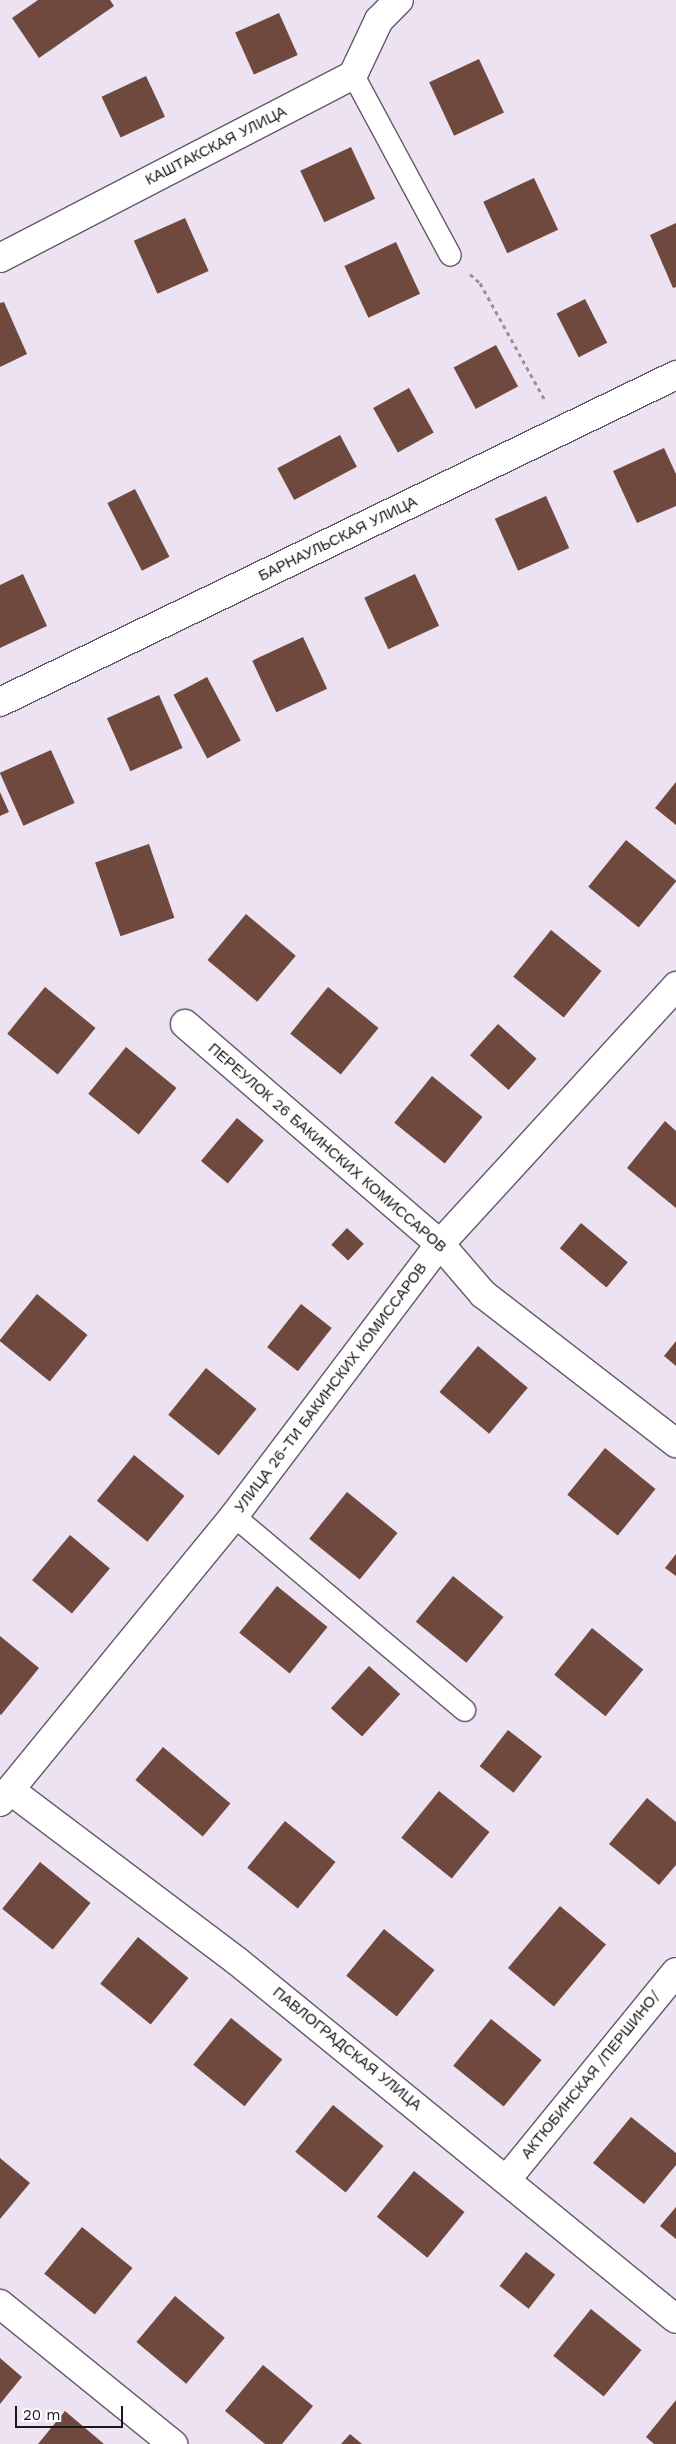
<!DOCTYPE html>
<html>
<head>
<meta charset="utf-8">
<style>
	body { margin:0 }
	#map { position:relative; width:676px; height:2444px; overflow:hidden; background:#ece2f2; font-family:"Work Sans",sans-serif }
	div>[style] { position:absolute }
	[style*='--x'] { left:calc(var(--x)*1px); top:calc(var(--y)*1px); width:calc(var(--w)*1px); rotate:calc(var(--a)*1deg) }
	.building>* { inset:0; background:#70493e; transform-origin:0 0 }
	.path>* { height:3px; margin-top:-1.5px; transform-origin:0; background:repeating-linear-gradient(90deg,#98919d 0 4px,transparent 0 8px) }
	.roads { filter:drop-shadow(1px 0 #635a68) drop-shadow(-1px 0 #635a68) drop-shadow(0 1px #635a68) drop-shadow(0 -1px #635a68) }
	.lane>* { height:21px; margin:-10.5px; padding:0 10.5px; transform-origin:10.5px; border-radius:10.5px; background:#fff }
	.street>* { height:28px; margin:-14px; padding:0 14px; transform-origin:14px; border-radius:14px; background:#fff }
	span { translate:-50% -50%; white-space:nowrap; text-align:center; line-height:1.15; -webkit-text-stroke:5px #fff; paint-order:stroke }
	.street-label { font-size:15px; color:#1a171c }
	.scale { position:absolute; left:15px; top:2406px; width:108px; height:22px; box-sizing:border-box; border:2px solid #1a171c; border-top:0; padding-left:6px; font-size:15px; line-height:18px; white-space:nowrap; color:#1a171c; -webkit-text-stroke:4px #fff; paint-order:stroke }
</style>
</head>
<body>
<div id="map">
	<div class="building">
		<i style="clip-path:polygon(38px 0,110px 0,114px 6px,39px 58px,12px 18px)"></i>
		<i style="left:279px;top:13px;width:46px;height:48px;rotate:66deg"></i>
		<i style="left:479px;top:59px;width:59px;height:55px;rotate:65deg"></i>
		<i style="left:146px;top:76px;width:45px;height:49px;rotate:65deg"></i>
		<i style="left:351px;top:147px;width:57px;height:56px;rotate:65deg"></i>
		<i style="left:534px;top:178px;width:57px;height:56px;rotate:65deg"></i>
		<i style="left:185px;top:218px;width:58px;height:56px;rotate:66deg"></i>
		<i style="clip-path:polygon(676px 223px,676px 287px,673px 288px,650px 235px)"></i>
		<i style="left:396px;top:242px;width:57px;height:57px;rotate:65deg"></i>
		<i style="left:585px;top:299px;width:49px;height:32px;rotate:63deg"></i>
		<i style="clip-path:polygon(4px 302px,27px 354px,0 367px,0 303px)"></i>
		<i style="left:496px;top:345px;width:47px;height:48px;rotate:62deg"></i>
		<i style="left:409px;top:388px;width:51px;height:41px;rotate:61deg"></i>
		<i style="left:340px;top:435px;width:36px;height:71px;rotate:62deg"></i>
		<i style="clip-path:polygon(664px 448px,676px 474px,676px 506px,637px 523px,613px 471px)"></i>
		<i style="left:135px;top:489px;width:76px;height:31px;rotate:63deg"></i>
		<i style="left:546px;top:496px;width:57px;height:56px;rotate:66deg"></i>
		<i style="clip-path:polygon(23px 574px,47px 626px,0 648px,0 585px)"></i>
		<i style="left:415px;top:574px;width:57px;height:56px;rotate:65deg"></i>
		<i style="left:303px;top:637px;width:57px;height:56px;rotate:65deg"></i>
		<i style="left:207px;top:677px;width:72px;height:38px;rotate:62deg"></i>
		<i style="left:159px;top:695px;width:58px;height:57px;rotate:66deg"></i>
		<i style="left:51px;top:750px;width:58px;height:56px;rotate:66deg"></i>
		<i style="clip-path:polygon(676px 782px,676px 825px,655px 808px)"></i>
		<i style="clip-path:polygon(0 792px,9px 812px,0 816px)"></i>
		<i style="left:626px;top:840px;width:65px;height:60px;rotate:39deg"></i>
		<i style="left:149px;top:844px;width:78px;height:57px;rotate:71deg"></i>
		<i style="left:246px;top:914px;width:65px;height:60px;rotate:40deg"></i>
		<i style="left:551px;top:930px;width:65px;height:60px;rotate:39deg"></i>
		<i style="left:45px;top:987px;width:65px;height:60px;rotate:39deg"></i>
		<i style="left:328px;top:987px;width:65px;height:60px;rotate:39deg"></i>
		<i style="left:498px;top:1024px;width:52px;height:42px;rotate:42deg"></i>
		<i style="left:126px;top:1047px;width:65px;height:60px;rotate:39deg"></i>
		<i style="left:432px;top:1076px;width:65px;height:60px;rotate:39deg"></i>
		<i style="left:237px;top:1118px;width:35px;height:56px;rotate:40deg"></i>
		<i style="clip-path:polygon(665px 1121px,676px 1131px,676px 1208px,627px 1168px)"></i>
		<i style="left:581px;top:1223px;width:61px;height:33px;rotate:40deg"></i>
		<i style="left:347px;top:1228px;width:23px;height:23px;rotate:43deg"></i>
		<i style="left:37px;top:1294px;width:65px;height:60px;rotate:39deg"></i>
		<i style="left:301px;top:1304px;width:39px;height:55px;rotate:38deg"></i>
		<i style="clip-path:polygon(676px 1341px,676px 1366px,664px 1356px)"></i>
		<i style="left:478px;top:1346px;width:65px;height:60px;rotate:40deg"></i>
		<i style="left:206px;top:1368px;width:65px;height:60px;rotate:39deg"></i>
		<i style="left:605px;top:1448px;width:65px;height:60px;rotate:39deg"></i>
		<i style="left:134px;top:1455px;width:65px;height:59px;rotate:39deg"></i>
		<i style="left:347px;top:1492px;width:65px;height:60px;rotate:39deg"></i>
		<i style="left:70px;top:1535px;width:52px;height:59px;rotate:40deg"></i>
		<i style="clip-path:polygon(676px 1554px,676px 1576px,665px 1568px)"></i>
		<i style="left:453px;top:1576px;width:65px;height:59px;rotate:39deg"></i>
		<i style="left:277px;top:1586px;width:65px;height:60px;rotate:39deg"></i>
		<i style="left:592px;top:1628px;width:66px;height:60px;rotate:39deg"></i>
		<i style="clip-path:polygon(0 1636px,39px 1668px,1px 1715px,0 1714px)"></i>
		<i style="left:369px;top:1666px;width:42px;height:57px;rotate:42deg"></i>
		<i style="left:508px;top:1730px;width:43px;height:46px;rotate:38deg"></i>
		<i style="left:163px;top:1747px;width:88px;height:43px;rotate:40deg"></i>
		<i style="left:439px;top:1791px;width:65px;height:60px;rotate:39deg"></i>
		<i style="clip-path:polygon(647px 1798px,676px 1822px,676px 1865px,659px 1885px,609px 1844px)"></i>
		<i style="left:285px;top:1821px;width:65px;height:60px;rotate:39deg"></i>
		<i style="left:40px;top:1862px;width:65px;height:60px;rotate:39deg"></i>
		<i style="left:560px;top:1906px;width:60px;height:81px;rotate:40deg"></i>
		<i style="left:384px;top:1929px;width:65px;height:60px;rotate:39deg"></i>
		<i style="left:138px;top:1937px;width:65px;height:60px;rotate:39deg"></i>
		<i style="left:231px;top:2018px;width:66px;height:60px;rotate:39deg"></i>
		<i style="left:491px;top:2019px;width:65px;height:60px;rotate:39deg"></i>
		<i style="left:333px;top:2105px;width:65px;height:60px;rotate:39deg"></i>
		<i style="clip-path:polygon(631px 2117px,676px 2153px,676px 2165px,644px 2204px,593px 2163px)"></i>
		<i style="clip-path:polygon(0 2158px,30px 2183px,0 2219px)"></i>
		<i style="left:414px;top:2171px;width:65px;height:59px;rotate:39deg"></i>
		<i style="clip-path:polygon(676px 2207px,676px 2239px,660px 2226px)"></i>
		<i style="left:82px;top:2227px;width:65px;height:60px;rotate:39deg"></i>
		<i style="left:526px;top:2252px;width:37px;height:43px;rotate:38deg"></i>
		<i style="left:175px;top:2296px;width:65px;height:60px;rotate:40deg"></i>
		<i style="left:591px;top:2309px;width:65px;height:60px;rotate:39deg"></i>
		<i style="clip-path:polygon(0 2358px,22px 2377px,0 2404px)"></i>
		<i style="clip-path:polygon(263px 2365px,313px 2406px,282px 2444px,265px 2444px,225px 2411px)"></i>
		<i style="clip-path:polygon(676px 2400px,676px 2444px,654px 2444px,646px 2437px)"></i>
		<i style="clip-path:polygon(65px 2411px,104px 2444px,38px 2444px)"></i>
		<i style="clip-path:polygon(350px 2434px,362px 2444px,341px 2444px)"></i>
	</div>
	<div class="path">
		<i style="--x:470;--y:274;--w:13;--a:42"></i>
		<i style="--x:480;--y:283;--w:136;--a:61"></i>
	</div>
	<div class="roads">
		<div class="lane">
			<i style="--x:353;--y:75;--w:204;--a:61.7"></i>
			<i style="--x:234;--y:1516;--w:301;--a:40.1"></i>
		</div>
		<div class="street">
			<i style="--x:0;--y:258;--w:398;--a:-27.4"></i>
			<i style="--x:353;--y:75;--w:61;--a:-64.7"></i>
			<i style="--x:379;--y:20;--w:28;--a:-45"></i>
			<i style="--x:0;--y:702;--w:751;--a:-25.81"></i>
			<i style="--x:185;--y:1024;--w:337;--a:40.8"></i>
			<i style="--x:440;--y:1244;--w:66;--a:49.3"></i>
			<i style="--x:483;--y:1294;--w:244;--a:37.7"></i>
			<i style="--x:10;--y:1790;--w:284;--a:37"></i>
			<i style="--x:237;--y:1961;--w:566;--a:39.2"></i>
			<i style="--x:0;--y:1802;--w:370;--a:-50.7"></i>
			<i style="--x:234;--y:1516;--w:341;--a:-52.9"></i>
			<i style="--x:440;--y:1244;--w:350;--a:-47.5"></i>
			<i style="--x:507;--y:2179;--w:267;--a:-50.8"></i>
			<i style="--x:0;--y:2304;--w:223;--a:39"></i>
		</div>
	</div>
	<div class="street-label">
		<span style="left:216px;top:146px;rotate:-27deg">КАШТАКСКАЯ УЛИЦА</span>
		<span style="left:338px;top:539px;rotate:-26deg">БАРНАУЛЬСКАЯ УЛИЦА</span>
		<span style="left:327px;top:1148px;rotate:41deg">ПЕРЕУЛОК 26 БАКИНСКИХ КОМИССАРОВ</span>
		<span style="left:331px;top:1388px;rotate:-53deg">УЛИЦА 26-ТИ БАКИНСКИХ КОМИССАРОВ</span>
		<span style="left:347px;top:2049px;rotate:39deg">ПАВЛОГРАДСКАЯ УЛИЦА</span>
		<span style="left:591px;top:2075px;rotate:-51deg">АКТЮБИНСКАЯ /ПЕРШИНО/</span>
	</div>
	<div class="scale">20 m</div>
</div>
</body>
</html>
